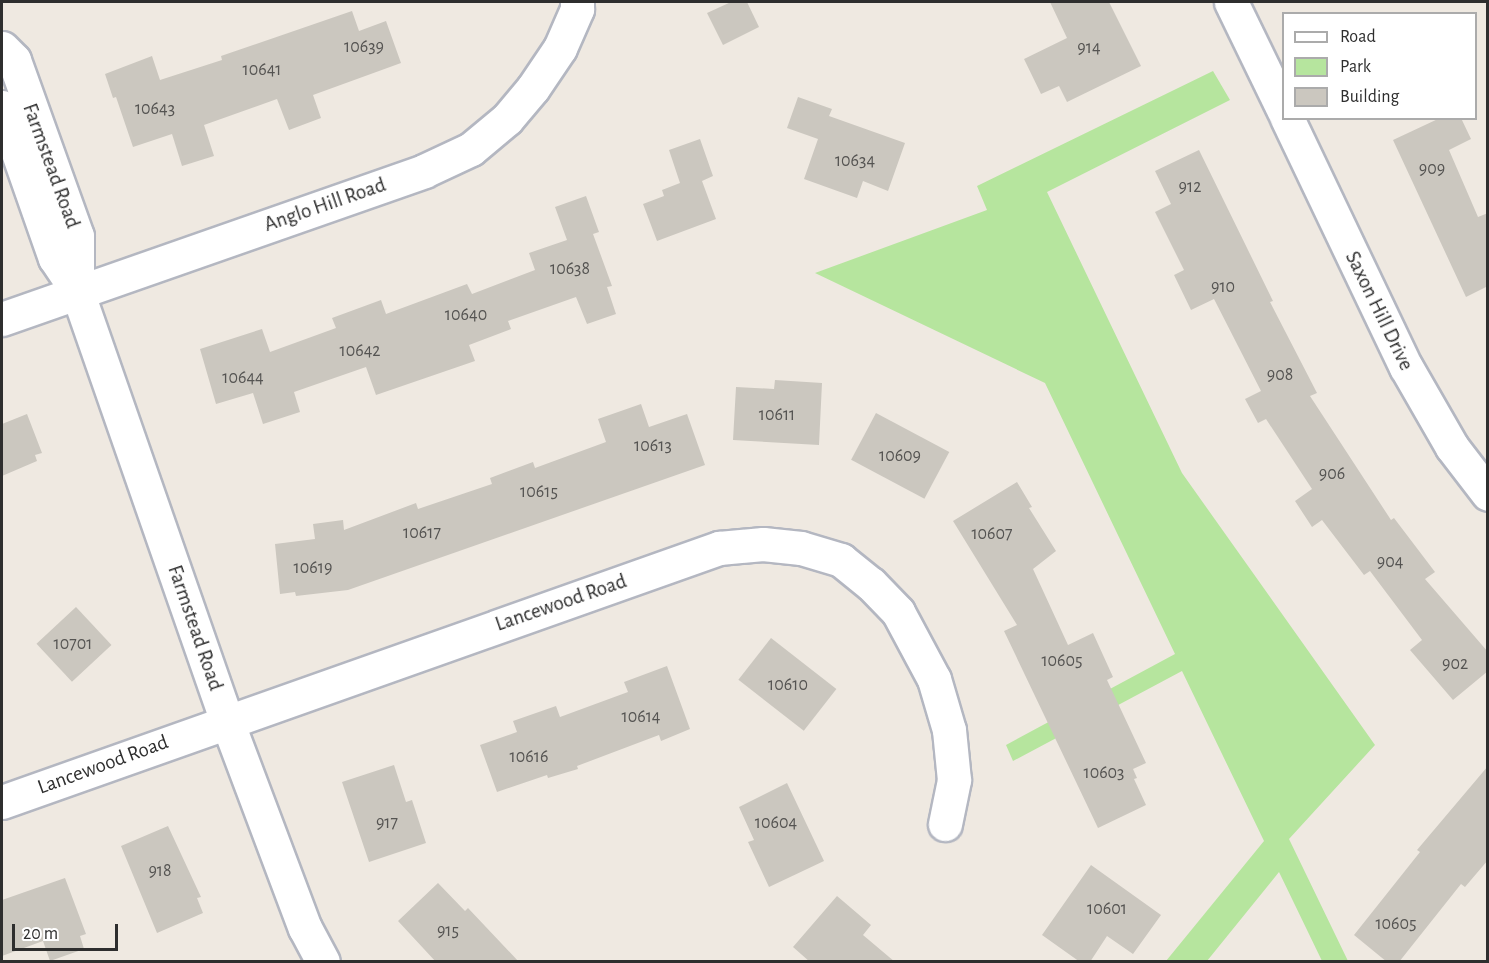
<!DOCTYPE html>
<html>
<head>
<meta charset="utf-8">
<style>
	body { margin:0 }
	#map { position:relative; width:1489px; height:963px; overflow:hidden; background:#efe9e1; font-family:"Alegreya Sans",sans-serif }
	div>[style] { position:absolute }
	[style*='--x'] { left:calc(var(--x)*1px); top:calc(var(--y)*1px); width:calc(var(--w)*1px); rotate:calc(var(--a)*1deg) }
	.green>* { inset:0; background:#b6e59e }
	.building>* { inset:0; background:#cbc7bf; transform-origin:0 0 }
	.roads { filter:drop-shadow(2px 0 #b4b7c1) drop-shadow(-2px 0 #b4b7c1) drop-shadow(0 2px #b4b7c1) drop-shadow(0 -2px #b4b7c1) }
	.street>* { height:33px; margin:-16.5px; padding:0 16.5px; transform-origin:16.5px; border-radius:16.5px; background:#fff }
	span { translate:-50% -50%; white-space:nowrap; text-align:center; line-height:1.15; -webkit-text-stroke:5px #fff; paint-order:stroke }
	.number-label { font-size:18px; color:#555452 }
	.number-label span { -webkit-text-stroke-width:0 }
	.street-label { font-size:21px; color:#2e2e2e }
	.frame { position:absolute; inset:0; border:3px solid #2e2e2e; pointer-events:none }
	.legend { position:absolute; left:1282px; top:12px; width:195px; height:108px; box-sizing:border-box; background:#fff; border:2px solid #ababab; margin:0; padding:8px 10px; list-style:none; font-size:18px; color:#2e2e2e }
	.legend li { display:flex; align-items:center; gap:12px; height:30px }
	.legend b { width:30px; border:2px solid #ababab }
	.scale { position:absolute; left:12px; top:924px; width:106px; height:27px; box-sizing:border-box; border:3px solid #2e2e2e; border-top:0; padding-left:8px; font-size:18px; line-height:21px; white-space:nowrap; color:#2e2e2e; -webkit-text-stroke:4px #fff; paint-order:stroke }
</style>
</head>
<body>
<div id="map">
	<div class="green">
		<i style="clip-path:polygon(1213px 71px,1230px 100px,1047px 192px,1182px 473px,1375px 745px,1289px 839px,1348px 961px,1322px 961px,1279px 872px,1207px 961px,1166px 961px,1264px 841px,1182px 671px,1013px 761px,1006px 745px,1175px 654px,1045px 383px,815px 273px,987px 210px,977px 186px)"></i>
	</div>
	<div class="building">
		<i style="clip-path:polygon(731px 2px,747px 2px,759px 27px,723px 45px,707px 13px)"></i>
		<i style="clip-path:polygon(1050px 2px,1109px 2px,1141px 66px,1067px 102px,1059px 86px,1041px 94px,1024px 59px,1067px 38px)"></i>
		<i style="clip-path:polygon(352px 11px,359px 31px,386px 21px,401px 63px,313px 95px,321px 118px,289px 130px,277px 99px,204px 125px,214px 156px,182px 166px,172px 134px,133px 147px,116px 97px,113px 98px,105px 74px,152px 56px,160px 80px,222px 60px,221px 56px)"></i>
		<i style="clip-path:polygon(798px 97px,832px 109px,829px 116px,905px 143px,888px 191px,863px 181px,857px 198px,804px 179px,818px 139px,787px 128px)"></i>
		<i style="clip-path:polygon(1440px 118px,1461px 118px,1471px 139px,1449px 150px,1478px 217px,1488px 213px,1488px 286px,1466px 297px,1393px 140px)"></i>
		<i style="clip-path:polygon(700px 139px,713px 176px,702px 181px,716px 219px,657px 241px,643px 204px,664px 196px,662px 190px,680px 183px,669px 150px)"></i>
		<i style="clip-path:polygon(1199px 150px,1273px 301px,1270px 302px,1317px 393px,1310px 396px,1391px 520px,1394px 518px,1435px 572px,1425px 579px,1488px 652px,1488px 671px,1453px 700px,1410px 650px,1422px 640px,1370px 571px,1364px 575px,1322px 520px,1312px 527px,1295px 501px,1312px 489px,1266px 419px,1258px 423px,1245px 399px,1261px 391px,1214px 299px,1191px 310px,1174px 275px,1184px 270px,1155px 212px,1171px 204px,1155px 171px)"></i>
		<i style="clip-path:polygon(586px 196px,599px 232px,593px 234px,612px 286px,607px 287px,616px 314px,587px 324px,576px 297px,508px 321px,511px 329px,469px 345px,475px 361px,376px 395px,366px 367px,294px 392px,300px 412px,263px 424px,253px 393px,216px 404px,200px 349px,262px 329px,270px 352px,336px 328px,332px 318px,381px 300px,386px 314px,467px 284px,472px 294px,535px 270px,529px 253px,567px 240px,555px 207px)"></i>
		<i style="clip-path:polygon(775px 380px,822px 383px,819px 445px,733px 440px,736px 387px,774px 389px)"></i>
		<i style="clip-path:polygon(641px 404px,649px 427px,687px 414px,705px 465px,348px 590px,296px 596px,295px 592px,280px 594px,275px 544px,315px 539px,313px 524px,343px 520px,344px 530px,416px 503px,418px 509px,492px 484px,490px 478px,533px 462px,535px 468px,606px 442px,598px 419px)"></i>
		<i style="left:876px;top:413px;width:83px;height:53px;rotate:28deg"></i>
		<i style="clip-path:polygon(27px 414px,42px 453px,35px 455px,37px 461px,2px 476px,2px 424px)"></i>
		<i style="clip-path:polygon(1017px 482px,1032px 507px,1029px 508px,1056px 551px,1033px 569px,1068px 645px,1093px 633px,1113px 677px,1107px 680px,1146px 763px,1133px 769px,1137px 778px,1134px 779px,1146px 805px,1098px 828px,1004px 631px,1017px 625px,953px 521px)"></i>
		<i style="left:76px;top:607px;width:52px;height:54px;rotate:47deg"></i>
		<i style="left:771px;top:638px;width:83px;height:53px;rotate:38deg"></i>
		<i style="clip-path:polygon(667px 666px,690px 729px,661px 741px,659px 735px,577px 766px,578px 769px,548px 778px,547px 775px,497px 792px,480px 745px,517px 732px,513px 721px,556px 706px,560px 717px,628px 692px,624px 682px)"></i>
		<i style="clip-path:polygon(394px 765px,406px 802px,412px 800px,426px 843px,369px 862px,342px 782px)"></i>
		<i style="clip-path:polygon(1488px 766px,1488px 860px,1465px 887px,1461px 884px,1399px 962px,1387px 962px,1354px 935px,1420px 852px,1417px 850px)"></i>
		<i style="clip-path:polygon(787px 783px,824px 861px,769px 887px,748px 842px,754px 840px,739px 807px)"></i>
		<i style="clip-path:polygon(168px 826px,201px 897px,197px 898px,203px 913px,157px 933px,121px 846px)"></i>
		<i style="clip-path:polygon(1091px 865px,1161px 915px,1133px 954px,1107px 936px,1090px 962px,1080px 962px,1042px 935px)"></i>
		<i style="clip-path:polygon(65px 878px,86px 934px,80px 936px,84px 949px,50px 961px,43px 941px,2px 956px,2px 900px)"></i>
		<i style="clip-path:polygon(438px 883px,465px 911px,468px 908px,519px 962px,436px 962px,398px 921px)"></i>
		<i style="clip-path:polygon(837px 896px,871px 925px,863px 935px,895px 962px,810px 962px,793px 947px)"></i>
	</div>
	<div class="roads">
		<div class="street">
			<i style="--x:1231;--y:2;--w:121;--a:64.1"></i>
			<i style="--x:2;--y:48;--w:17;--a:45"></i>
			<i style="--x:14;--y:60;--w:187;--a:70.3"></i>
			<i style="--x:77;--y:236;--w:55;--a:90"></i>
			<i style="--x:2;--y:107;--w:160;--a:70.7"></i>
			<i style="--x:55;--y:258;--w:40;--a:56"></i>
			<i style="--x:77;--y:291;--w:455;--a:70.8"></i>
			<i style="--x:227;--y:721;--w:221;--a:69.4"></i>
			<i style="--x:305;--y:928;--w:38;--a:62"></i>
			<i style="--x:1287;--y:118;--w:276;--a:64.5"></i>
			<i style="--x:1406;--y:367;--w:92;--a:60.1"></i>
			<i style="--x:1452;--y:447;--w:59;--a:52.5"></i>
			<i style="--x:2;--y:319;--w:447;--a:-19.3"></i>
			<i style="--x:424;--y:171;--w:52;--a:-25.1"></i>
			<i style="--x:471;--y:149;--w:47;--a:-39.8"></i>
			<i style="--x:507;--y:119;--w:40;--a:-50"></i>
			<i style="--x:533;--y:88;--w:48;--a:-56"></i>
			<i style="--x:560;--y:48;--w:43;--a:-66.4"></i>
			<i style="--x:577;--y:9;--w:7;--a:-90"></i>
			<i style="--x:2;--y:802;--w:761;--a:-19.51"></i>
			<i style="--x:719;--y:548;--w:44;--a:-5.2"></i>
			<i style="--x:763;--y:544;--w:38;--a:6"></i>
			<i style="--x:801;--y:548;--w:42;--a:16.7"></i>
			<i style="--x:841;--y:560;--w:38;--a:39"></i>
			<i style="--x:871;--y:584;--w:39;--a:46"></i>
			<i style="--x:898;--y:612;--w:76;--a:61.8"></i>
			<i style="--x:934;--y:679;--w:53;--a:73.6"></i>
			<i style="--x:949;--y:730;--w:50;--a:84.3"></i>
			<i style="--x:954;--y:780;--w:45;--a:101.6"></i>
		</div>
	</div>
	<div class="number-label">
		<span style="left:364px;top:47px">10639</span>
		<span style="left:1089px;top:48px">914</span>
		<span style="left:262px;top:70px">10641</span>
		<span style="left:155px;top:109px">10643</span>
		<span style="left:855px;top:161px">10634</span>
		<span style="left:1432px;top:169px">909</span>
		<span style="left:1190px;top:187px">912</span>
		<span style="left:570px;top:269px">10638</span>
		<span style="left:1223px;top:287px">910</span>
		<span style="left:466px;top:315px">10640</span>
		<span style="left:360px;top:351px">10642</span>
		<span style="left:1280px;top:375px">908</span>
		<span style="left:243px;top:378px">10644</span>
		<span style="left:777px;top:415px">10611</span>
		<span style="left:653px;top:446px">10613</span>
		<span style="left:900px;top:456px">10609</span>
		<span style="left:1332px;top:474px">906</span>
		<span style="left:539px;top:492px">10615</span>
		<span style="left:422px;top:533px">10617</span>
		<span style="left:992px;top:534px">10607</span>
		<span style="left:1390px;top:562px">904</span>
		<span style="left:313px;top:568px">10619</span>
		<span style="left:73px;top:644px">10701</span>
		<span style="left:1062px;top:661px">10605</span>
		<span style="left:1455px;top:664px">902</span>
		<span style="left:788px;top:685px">10610</span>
		<span style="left:641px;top:717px">10614</span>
		<span style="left:529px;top:757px">10616</span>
		<span style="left:1104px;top:773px">10603</span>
		<span style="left:387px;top:823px">917</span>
		<span style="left:776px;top:823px">10604</span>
		<span style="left:160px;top:871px">918</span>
		<span style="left:1107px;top:909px">10601</span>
		<span style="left:1396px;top:924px">10605</span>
		<span style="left:448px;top:931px">915</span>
	</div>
	<div class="street-label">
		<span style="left:51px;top:166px;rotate:70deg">Farmstead Road</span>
		<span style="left:325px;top:205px;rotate:-19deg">Anglo Hill Road</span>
		<span style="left:1379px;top:311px;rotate:64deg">Saxon Hill Drive</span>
		<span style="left:561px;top:603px;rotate:-19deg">Lancewood Road</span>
		<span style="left:195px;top:628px;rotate:71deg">Farmstead Road</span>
		<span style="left:103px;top:765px;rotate:-20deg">Lancewood Road</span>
	</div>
	<div class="frame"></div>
	<ul class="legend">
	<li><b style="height:8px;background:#fff"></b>Road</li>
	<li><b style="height:16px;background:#b6e59e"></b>Park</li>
	<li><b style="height:16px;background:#cbc7bf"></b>Building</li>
	</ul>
	<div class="scale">20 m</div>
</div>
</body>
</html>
